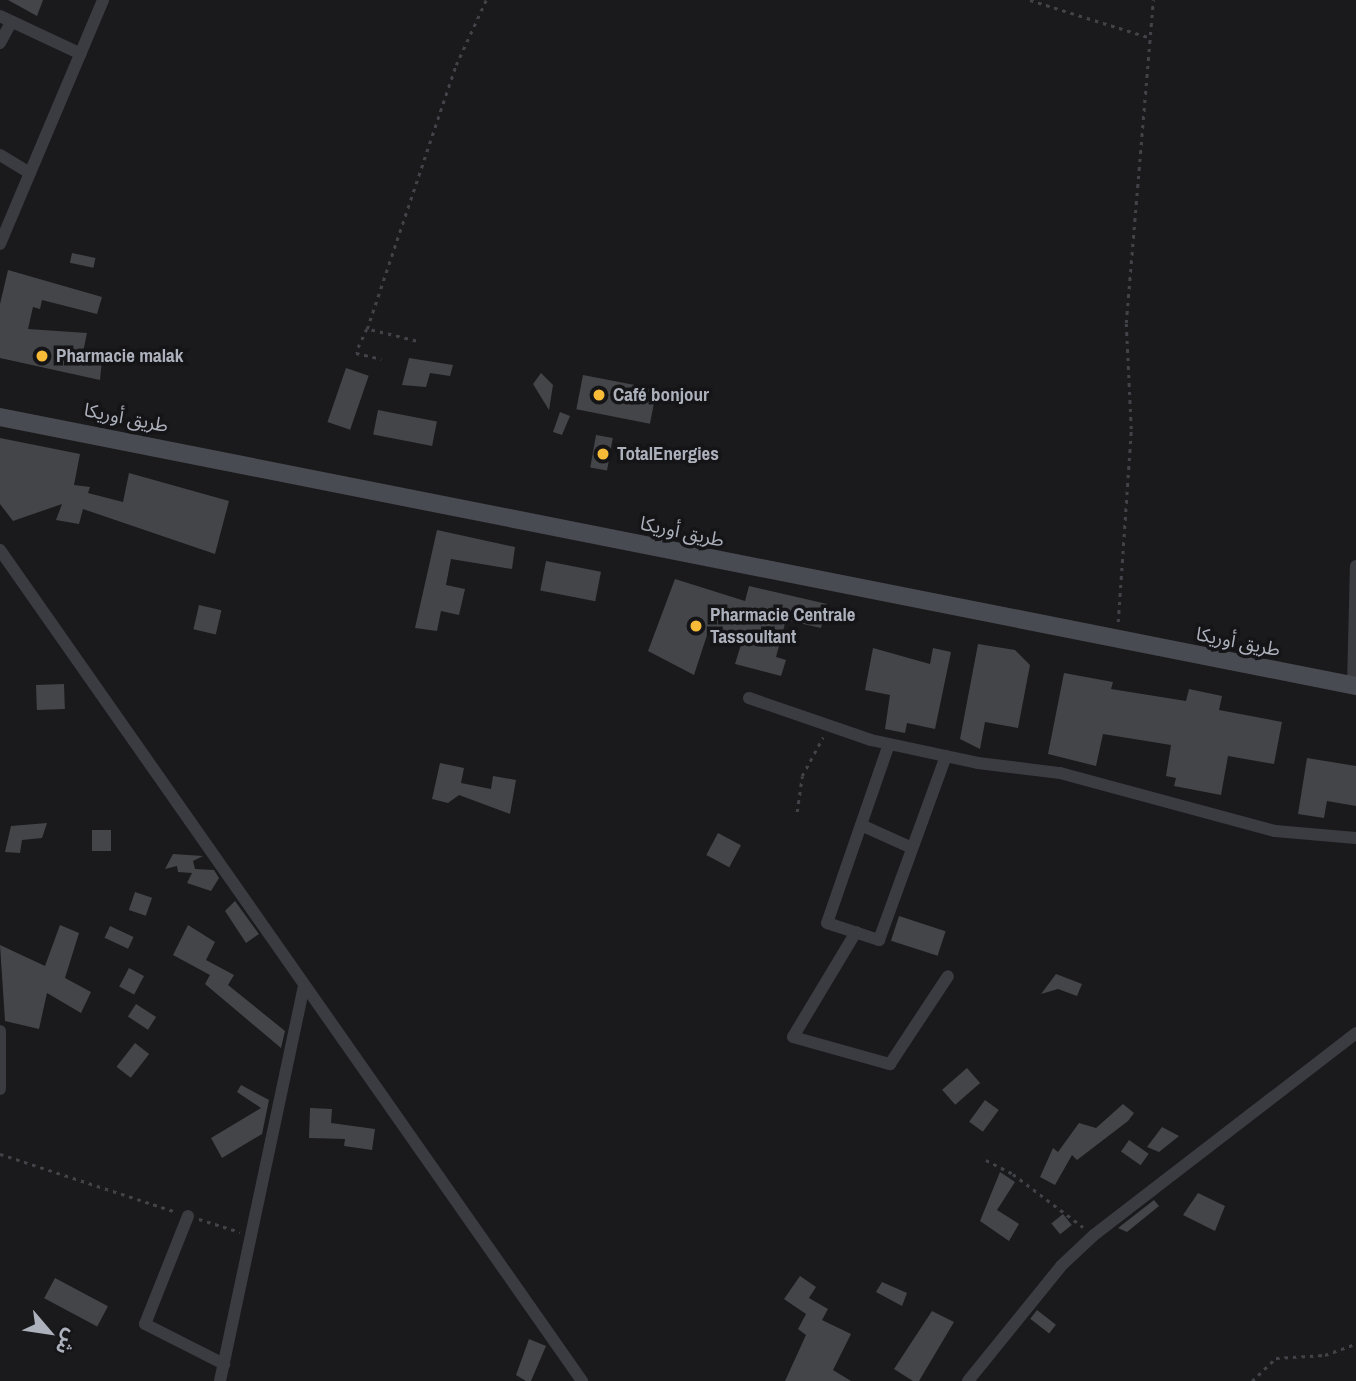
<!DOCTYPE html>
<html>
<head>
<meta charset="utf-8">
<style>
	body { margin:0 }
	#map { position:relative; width:1356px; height:1381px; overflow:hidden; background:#1a1a1c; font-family:"Archivo Narrow","Noto Sans Arabic",sans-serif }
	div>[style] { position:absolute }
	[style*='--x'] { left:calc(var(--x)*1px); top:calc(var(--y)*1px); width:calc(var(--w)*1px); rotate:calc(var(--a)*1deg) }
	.building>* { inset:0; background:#444549; transform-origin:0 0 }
	.path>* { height:2.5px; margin-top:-1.25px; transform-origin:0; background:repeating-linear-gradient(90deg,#414349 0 3.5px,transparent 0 8.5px) }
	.street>* { height:12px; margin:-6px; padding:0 6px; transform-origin:6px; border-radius:6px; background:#3b3c42 }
	.secondary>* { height:18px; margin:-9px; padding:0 9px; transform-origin:9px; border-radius:9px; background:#494b52 }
	.dots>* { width:19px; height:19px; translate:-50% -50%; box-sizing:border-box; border:4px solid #151518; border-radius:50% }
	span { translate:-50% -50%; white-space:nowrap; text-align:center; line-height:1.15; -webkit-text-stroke:7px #151518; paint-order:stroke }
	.poi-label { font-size:19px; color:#acb1bc; font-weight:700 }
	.left { translate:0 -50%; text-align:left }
	.street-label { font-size:19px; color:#acb1bc }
	.north { position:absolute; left:14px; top:1297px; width:70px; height:70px; -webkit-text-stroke:5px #151518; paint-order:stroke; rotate:119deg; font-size:19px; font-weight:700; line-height:28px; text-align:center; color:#acb1bc }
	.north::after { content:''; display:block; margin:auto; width:24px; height:32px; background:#acb1bc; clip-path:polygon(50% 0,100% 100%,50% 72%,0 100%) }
</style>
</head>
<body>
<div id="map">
	<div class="building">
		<i style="clip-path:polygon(8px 0,43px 0,37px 16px)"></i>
		<i style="left:72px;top:253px;width:24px;height:10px;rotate:12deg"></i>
		<i style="clip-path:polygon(8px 270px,102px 297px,97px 314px,42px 300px,40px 309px,33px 307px,28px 329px,87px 333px,82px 357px,102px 360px,100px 380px,0 358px,0 304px)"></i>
		<i style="clip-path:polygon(409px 358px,453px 365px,450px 376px,430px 373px,426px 387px,402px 385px)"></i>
		<i style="left:346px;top:368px;width:24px;height:57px;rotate:19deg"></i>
		<i style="clip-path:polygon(541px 373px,553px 385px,549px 410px,533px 384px)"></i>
		<i style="left:583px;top:375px;width:75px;height:35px;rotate:11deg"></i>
		<i style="left:378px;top:410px;width:60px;height:25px;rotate:11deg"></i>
		<i style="clip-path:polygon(560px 412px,570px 416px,562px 435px,553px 432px)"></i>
		<i style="left:596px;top:435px;width:17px;height:33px;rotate:10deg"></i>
		<i style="clip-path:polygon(0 438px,80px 454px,74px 485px,90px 487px,88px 493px,123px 502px,129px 473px,229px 501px,215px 554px,83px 509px,79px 524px,56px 520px,62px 504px,13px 521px,0 504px)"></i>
		<i style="clip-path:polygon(437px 530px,515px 547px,512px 569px,451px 559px,446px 585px,465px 589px,459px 615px,441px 611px,437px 631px,415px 628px)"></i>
		<i style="left:546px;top:561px;width:56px;height:30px;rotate:11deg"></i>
		<i style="clip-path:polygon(675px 579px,745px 601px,749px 586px,827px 604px,821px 628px,786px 620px,776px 657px,786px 660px,781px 676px,735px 664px,743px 638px,709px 629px,694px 675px,648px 651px)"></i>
		<i style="left:199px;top:605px;width:23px;height:25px;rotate:13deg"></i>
		<i style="clip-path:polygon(978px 644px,1015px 650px,1030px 665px,1018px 728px,985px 722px,980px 749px,960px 739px)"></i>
		<i style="clip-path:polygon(873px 648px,930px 664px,933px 648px,951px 652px,935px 729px,907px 723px,905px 733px,885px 729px,890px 695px,865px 690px)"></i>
		<i style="clip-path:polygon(1064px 673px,1113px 682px,1111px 689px,1186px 701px,1189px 689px,1222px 696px,1219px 710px,1282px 722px,1274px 764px,1228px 756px,1221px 795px,1174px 786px,1176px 778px,1166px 776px,1171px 745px,1103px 734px,1096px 766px,1048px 754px)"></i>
		<i style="left:64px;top:684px;width:25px;height:28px;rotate:88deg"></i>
		<i style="clip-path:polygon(1307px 758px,1356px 766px,1356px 806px,1327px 801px,1324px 818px,1298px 814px)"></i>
		<i style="clip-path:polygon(440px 763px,464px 768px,461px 783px,491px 789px,493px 776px,516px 780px,510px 814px,459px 795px,448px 803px,432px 799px)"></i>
		<i style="clip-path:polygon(47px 823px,42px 838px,22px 840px,20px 853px,5px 852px,11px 826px)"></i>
		<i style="left:92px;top:830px;width:19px;height:21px"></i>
		<i style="left:718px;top:833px;width:26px;height:25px;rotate:28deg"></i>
		<i style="clip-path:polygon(173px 854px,203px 856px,193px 861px,195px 869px,214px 870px,219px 878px,211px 891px,187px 883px,192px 873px,178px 872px,177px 866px,165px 869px)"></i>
		<i style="left:135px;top:892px;width:18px;height:19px;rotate:19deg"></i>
		<i style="clip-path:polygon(235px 901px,259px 934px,246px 943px,225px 911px)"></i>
		<i style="left:899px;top:916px;width:49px;height:26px;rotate:18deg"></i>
		<i style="clip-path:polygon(60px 925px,79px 933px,65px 978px,91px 992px,81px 1013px,47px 993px,39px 1029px,5px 1021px,0 945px,45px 966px)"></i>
		<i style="clip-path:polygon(188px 925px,215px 942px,206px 960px,234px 975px,228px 985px,285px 1031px,281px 1048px,205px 984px,210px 975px,173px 955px)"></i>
		<i style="left:110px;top:926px;width:26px;height:13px;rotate:25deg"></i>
		<i style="left:129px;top:968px;width:17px;height:21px;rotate:28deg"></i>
		<i style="clip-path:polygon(1056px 974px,1082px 984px,1077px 996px,1058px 989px,1041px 994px)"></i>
		<i style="left:136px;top:1004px;width:24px;height:15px;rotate:33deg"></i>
		<i style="left:135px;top:1043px;width:18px;height:30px;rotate:38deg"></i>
		<i style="left:967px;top:1068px;width:20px;height:33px;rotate:49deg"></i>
		<i style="clip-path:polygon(241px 1085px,269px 1100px,262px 1134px,222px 1158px,211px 1138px,261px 1108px,237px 1092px)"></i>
		<i style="left:985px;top:1100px;width:17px;height:27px;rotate:36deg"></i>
		<i style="clip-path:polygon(1123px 1104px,1134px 1113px,1128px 1121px,1077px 1160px,1072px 1155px,1055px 1185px,1040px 1177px,1053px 1148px,1058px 1152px,1079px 1123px,1096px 1128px)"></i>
		<i style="clip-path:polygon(310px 1108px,332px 1109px,331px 1123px,375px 1129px,372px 1150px,344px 1146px,345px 1139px,309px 1138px)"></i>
		<i style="clip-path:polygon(1162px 1127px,1179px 1136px,1159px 1152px,1147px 1147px)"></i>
		<i style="left:1129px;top:1140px;width:24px;height:14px;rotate:35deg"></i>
		<i style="clip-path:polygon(1000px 1172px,1015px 1182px,997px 1210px,1019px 1224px,1009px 1241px,980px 1221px)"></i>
		<i style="clip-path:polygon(1198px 1193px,1225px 1206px,1215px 1231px,1183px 1215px)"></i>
		<i style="clip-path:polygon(1154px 1200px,1159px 1206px,1127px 1232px,1118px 1228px)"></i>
		<i style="left:1063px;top:1214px;width:14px;height:15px;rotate:51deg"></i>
		<i style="clip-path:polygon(800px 1276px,816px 1287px,809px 1298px,828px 1309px,822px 1320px,851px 1334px,833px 1370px,851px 1381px,785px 1381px,806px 1335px,798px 1329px,806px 1314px,784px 1299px)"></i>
		<i style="left:55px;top:1278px;width:60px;height:23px;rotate:28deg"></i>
		<i style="clip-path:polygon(882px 1282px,907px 1293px,902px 1306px,876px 1292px)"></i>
		<i style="left:1037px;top:1310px;width:24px;height:11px;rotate:38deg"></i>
		<i style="clip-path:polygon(932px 1311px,954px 1322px,919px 1381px,913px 1381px,894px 1369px)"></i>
		<i style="clip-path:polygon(529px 1339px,546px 1346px,531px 1381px,526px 1381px,516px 1375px)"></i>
	</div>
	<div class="path">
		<i style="--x:1030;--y:0;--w:127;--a:17.4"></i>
		<i style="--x:367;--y:329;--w:26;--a:115"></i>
		<i style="--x:356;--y:353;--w:26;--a:13"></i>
		<i style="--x:416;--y:341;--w:50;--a:-166.2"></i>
		<i style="--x:367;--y:329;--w:279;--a:-71.4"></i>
		<i style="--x:456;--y:65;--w:72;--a:-65.2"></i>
		<i style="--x:1118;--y:622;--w:193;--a:-86.1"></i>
		<i style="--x:1131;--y:429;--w:106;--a:-92.7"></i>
		<i style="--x:1126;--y:323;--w:324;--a:-85.2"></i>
		<i style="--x:797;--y:812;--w:36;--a:-82"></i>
		<i style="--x:802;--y:776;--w:44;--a:-61.7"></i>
		<i style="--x:0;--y:1154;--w:185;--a:18.2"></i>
		<i style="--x:986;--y:1160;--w:30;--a:27"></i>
		<i style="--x:1013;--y:1174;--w:88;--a:37.1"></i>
		<i style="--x:199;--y:1219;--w:43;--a:17.6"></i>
		<i style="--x:1252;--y:1381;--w:33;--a:-44"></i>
		<i style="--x:1276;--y:1358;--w:49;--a:-3.5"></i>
		<i style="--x:1325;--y:1355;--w:33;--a:-20"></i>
	</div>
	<div class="street">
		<i style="--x:0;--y:16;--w:89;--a:25.1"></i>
		<i style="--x:0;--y:43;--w:24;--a:-62"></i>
		<i style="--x:0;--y:155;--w:35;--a:31"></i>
		<i style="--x:0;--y:244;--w:265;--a:-67.1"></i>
		<i style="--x:0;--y:550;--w:1015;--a:54.99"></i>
		<i style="--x:1353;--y:685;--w:119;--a:-88.6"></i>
		<i style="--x:749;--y:698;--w:129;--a:19"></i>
		<i style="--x:871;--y:740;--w:109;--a:12.1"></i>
		<i style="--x:978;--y:763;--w:83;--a:7"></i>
		<i style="--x:1060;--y:773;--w:223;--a:15.1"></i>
		<i style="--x:1275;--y:831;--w:81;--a:4.9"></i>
		<i style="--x:889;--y:744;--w:189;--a:109.1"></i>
		<i style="--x:827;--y:923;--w:55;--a:18.1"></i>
		<i style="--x:879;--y:940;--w:196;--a:-70"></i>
		<i style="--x:861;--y:825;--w:56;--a:24.3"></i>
		<i style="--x:856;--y:932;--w:122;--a:121"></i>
		<i style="--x:793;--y:1037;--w:101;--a:15.6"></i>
		<i style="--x:890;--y:1064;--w:105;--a:-56.6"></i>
		<i style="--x:0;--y:1031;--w:58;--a:90"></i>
		<i style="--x:188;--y:1216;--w:116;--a:111.7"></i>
		<i style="--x:145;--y:1324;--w:89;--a:26.9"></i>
		<i style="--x:220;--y:1381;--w:403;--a:-78"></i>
		<i style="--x:968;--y:1381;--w:148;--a:-51"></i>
		<i style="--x:1061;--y:1266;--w:45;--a:-43.2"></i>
		<i style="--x:1094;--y:1235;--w:331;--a:-37.6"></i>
	</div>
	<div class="secondary">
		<i style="--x:0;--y:417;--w:1382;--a:11.22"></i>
	</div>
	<div class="dots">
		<i style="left:42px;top:356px;background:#f8bb37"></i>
		<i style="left:599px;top:395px;background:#f8bb37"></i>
		<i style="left:603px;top:454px;background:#f8bb37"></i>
		<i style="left:696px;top:626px;background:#f8bb37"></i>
	</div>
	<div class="poi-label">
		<span class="left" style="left:56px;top:356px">Pharmacie malak</span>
		<span class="left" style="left:613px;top:395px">Café bonjour</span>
		<span class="left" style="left:617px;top:454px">TotalEnergies</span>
		<span class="left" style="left:710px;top:626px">Pharmacie Centrale<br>Tassoultant</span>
	</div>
	<div class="street-label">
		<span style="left:126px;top:418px;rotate:11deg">طريق أوريكا</span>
		<span style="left:682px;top:532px;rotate:12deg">طريق أوريكا</span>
		<span style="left:1238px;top:642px;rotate:11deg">طريق أوريكا</span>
	</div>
	<div class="north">ش</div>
</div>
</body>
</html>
